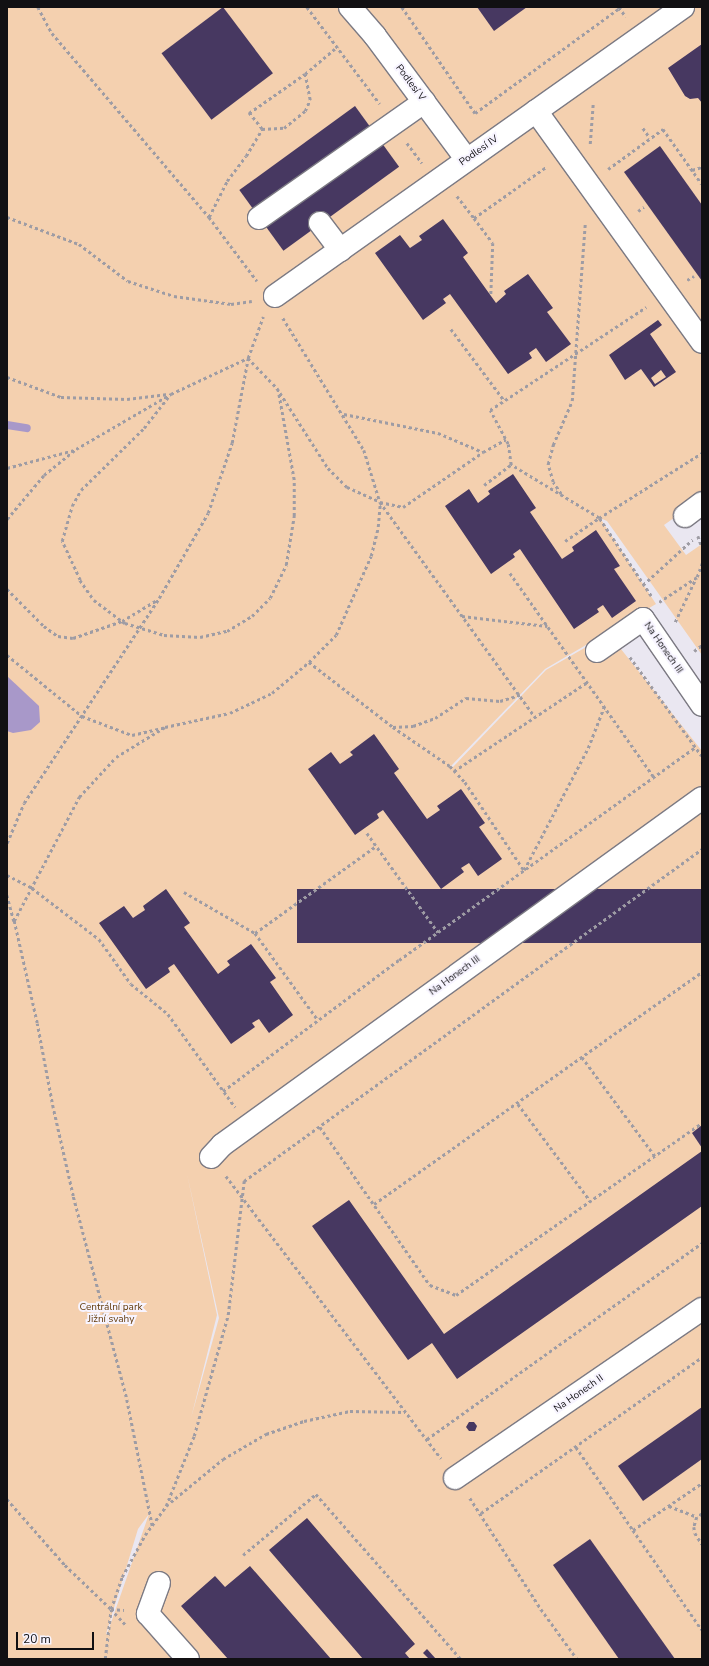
<!DOCTYPE html>
<html>
<head>
<meta charset="utf-8">
<style>
	body { margin:0 }
	#map { position:relative; width:709px; height:1666px; overflow:hidden; background:#eae7f1; font-family:"Nunito Sans",sans-serif }
	div>[style] { position:absolute }
	[style*='--x'] { left:calc(var(--x)*1px); top:calc(var(--y)*1px); width:calc(var(--w)*1px); rotate:calc(var(--a)*1deg) }
	.green>* { inset:0; background:#f4d0af }
	.water>* { inset:0; background:#a898c9 }
	.stream>* { height:8px; margin:-4px; padding:0 4px; transform-origin:4px; border-radius:4px; background:#a898c9 }
	.building>* { inset:0; background:#473861; transform-origin:0 0 }
	.path>* { height:2.5px; margin-top:-1.25px; transform-origin:0; background:repeating-linear-gradient(90deg,#9e9ca4 0 3px,transparent 0 6px) }
	.roads { filter:drop-shadow(1px 0 #7c7a83) drop-shadow(-1px 0 #7c7a83) drop-shadow(0 1px #7c7a83) drop-shadow(0 -1px #7c7a83) }
	.minor>* { height:22px; margin:-11px; padding:0 11px; transform-origin:11px; border-radius:11px; background:#fff }
	.path-bridge>* { height:2.5px; margin-top:-1.25px; transform-origin:0; background:repeating-linear-gradient(90deg,#9e9ca4 0 3px,transparent 0 6px) }
	span { translate:-50% -50%; white-space:nowrap; text-align:center; line-height:1.15; -webkit-text-stroke:4px #f7f4ff; paint-order:stroke }
	.street-label { font-size:10px; color:#111013 }
	.park-label { font-size:10px; color:#613909 }
	.frame { position:absolute; inset:0; border:8px solid #111013; pointer-events:none }
	.scale { position:absolute; left:16px; top:1632px; width:78px; height:18px; box-sizing:border-box; border:2px solid #111013; border-top:0; padding-left:5px; font-size:12px; line-height:14px; white-space:nowrap; color:#111013; -webkit-text-stroke:3px #f7f4ff; paint-order:stroke }
</style>
</head>
<body>
<div id="map">
	<div class="green">
		<i style="clip-path:polygon(evenodd,7px 7px,702px 7px,702px 498px,664px 525px,686px 555px,702px 544px,702px 655px,607px 521px,600px 518px,656px 604px,545px 669px,451px 766px,453px 767px,546px 670px,609px 634px,702px 751px,702px 1659px,7px 1659px,7px 7px,187px 1174px,219px 1318px,191px 1418px,217px 1315px,187px 1174px,7px 7px,149px 1514px,107px 1634px,106px 1634px,138px 1529px,149px 1514px)"></i>
	</div>
	<div class="water">
		<i style="clip-path:polygon(7px 676px,39px 706px,40px 722px,31px 730px,13px 733px,7px 731px)"></i>
	</div>
	<div class="stream">
		<i style="--x:7;--y:425;--w:20;--a:9"></i>
	</div>
	<div class="building">
		<i style="left:223px;top:7px;width:83px;height:77px;rotate:53deg"></i>
		<i style="clip-path:polygon(477px 7px,527px 7px,494px 31px)"></i>
		<i style="clip-path:polygon(702px 44px,702px 103px,698px 98px,690px 99px,685px 96px,668px 68px)"></i>
		<i style="left:355px;top:106px;width:75px;height:143px;rotate:54deg"></i>
		<i style="clip-path:polygon(660px 146px,702px 205px,702px 281px,624px 172px)"></i>
		<i style="clip-path:polygon(443px 219px,468px 253px,463px 257px,496px 303px,506px 294px,504px 291px,528px 274px,553px 308px,547px 312px,571px 344px,546px 362px,536px 348px,529px 353px,532px 358px,508px 374px,450px 294px,443px 299px,446px 303px,423px 320px,375px 253px,400px 235px,410px 248px,422px 240px,419px 236px)"></i>
		<i style="clip-path:polygon(evenodd,658px 320px,662px 325px,650px 334px,676px 372px,654px 387px,641px 369px,625px 380px,609px 355px,658px 320px,661px 370px,666px 377px,655px 384px,651px 378px,661px 370px)"></i>
		<i style="clip-path:polygon(513px 474px,536px 508px,530px 512px,562px 559px,574px 551px,572px 547px,596px 530px,620px 566px,614px 569px,636px 601px,612px 618px,603px 605px,597px 609px,599px 612px,574px 629px,520px 549px,513px 554px,515px 557px,491px 574px,445px 506px,469px 489px,478px 503px,490px 494px,488px 491px)"></i>
		<i style="clip-path:polygon(374px 734px,399px 769px,394px 773px,427px 819px,440px 810px,437px 806px,461px 789px,485px 823px,479px 827px,502px 859px,478px 876px,469px 863px,461px 868px,464px 872px,441px 889px,383px 810px,377px 814px,379px 818px,355px 835px,308px 769px,331px 752px,340px 764px,353px 755px,350px 752px)"></i>
		<i style="clip-path:polygon(166px 889px,190px 923px,184px 927px,218px 974px,230px 965px,227px 961px,251px 944px,276px 978px,270px 982px,293px 1015px,269px 1033px,259px 1019px,252px 1023px,255px 1027px,231px 1044px,174px 964px,168px 968px,170px 972px,146px 989px,99px 923px,124px 906px,133px 918px,145px 910px,143px 906px)"></i>
		<i style="left:702px;top:889px;width:54px;height:405px;rotate:90deg"></i>
		<i style="clip-path:polygon(702px 1125px,702px 1148px,692px 1133px)"></i>
		<i style="clip-path:polygon(702px 1151px,702px 1206px,457px 1379px,432px 1343px,408px 1360px,312px 1226px,349px 1200px,444px 1334px)"></i>
		<i style="clip-path:polygon(702px 1407px,702px 1459px,643px 1501px,618px 1466px)"></i>
		<i style="clip-path:polygon(469px 1422px,474px 1422px,477px 1426px,475px 1431px,469px 1431px,466px 1427px)"></i>
		<i style="clip-path:polygon(307px 1518px,415px 1644px,405px 1653px,410px 1659px,363px 1659px,269px 1550px)"></i>
		<i style="clip-path:polygon(590px 1539px,675px 1659px,619px 1659px,553px 1565px)"></i>
		<i style="clip-path:polygon(250px 1566px,331px 1659px,228px 1659px,181px 1606px,215px 1576px,225px 1587px)"></i>
		<i style="clip-path:polygon(427px 1649px,436px 1659px,429px 1659px,423px 1653px)"></i>
	</div>
	<div class="path">
		<i style="--x:38;--y:7;--w:30;--a:62"></i>
		<i style="--x:52;--y:33;--w:242;--a:49.5"></i>
		<i style="--x:209;--y:217;--w:80;--a:53.1"></i>
		<i style="--x:307;--y:7;--w:121;--a:53"></i>
		<i style="--x:402;--y:7;--w:129;--a:55.4"></i>
		<i style="--x:475;--y:113;--w:180;--a:-36"></i>
		<i style="--x:619;--y:7;--w:12;--a:55"></i>
		<i style="--x:643;--y:128;--w:12;--a:55"></i>
		<i style="--x:262;--y:129;--w:22;--a:-3"></i>
		<i style="--x:284;--y:128;--w:27;--a:-39"></i>
		<i style="--x:305;--y:111;--w:12;--a:-66"></i>
		<i style="--x:310;--y:100;--w:26;--a:-101"></i>
		<i style="--x:407;--y:143;--w:25;--a:53"></i>
		<i style="--x:590;--y:144;--w:41;--a:-85.8"></i>
		<i style="--x:608;--y:169;--w:68;--a:-36"></i>
		<i style="--x:663;--y:129;--w:67;--a:54.7"></i>
		<i style="--x:692;--y:170;--w:10;--a:-17"></i>
		<i style="--x:457;--y:196;--w:28;--a:52"></i>
		<i style="--x:474;--y:218;--w:88;--a:-35.3"></i>
		<i style="--x:638;--y:211;--w:7;--a:-34"></i>
		<i style="--x:7;--y:217;--w:77;--a:20.6"></i>
		<i style="--x:79;--y:244;--w:61;--a:37.1"></i>
		<i style="--x:128;--y:281;--w:48;--a:18.1"></i>
		<i style="--x:174;--y:296;--w:58;--a:8"></i>
		<i style="--x:231;--y:304;--w:21;--a:-8"></i>
		<i style="--x:209;--y:217;--w:40;--a:-63.4"></i>
		<i style="--x:227;--y:181;--w:31;--a:-53"></i>
		<i style="--x:246;--y:156;--w:31;--a:-59"></i>
		<i style="--x:262;--y:129;--w:21;--a:-129"></i>
		<i style="--x:249;--y:113;--w:68;--a:-34.9"></i>
		<i style="--x:305;--y:74;--w:43;--a:-40.3"></i>
		<i style="--x:474;--y:218;--w:31;--a:53"></i>
		<i style="--x:493;--y:243;--w:52;--a:92.2"></i>
		<i style="--x:687;--y:280;--w:8;--a:-30"></i>
		<i style="--x:283;--y:318;--w:155;--a:58.5"></i>
		<i style="--x:364;--y:450;--w:54;--a:72.9"></i>
		<i style="--x:380;--y:502;--w:265;--a:54.2"></i>
		<i style="--x:451;--y:329;--w:89;--a:53.3"></i>
		<i style="--x:248;--y:358;--w:42;--a:46"></i>
		<i style="--x:277;--y:388;--w:95;--a:57.5"></i>
		<i style="--x:328;--y:468;--w:27;--a:45"></i>
		<i style="--x:347;--y:487;--w:36;--a:24"></i>
		<i style="--x:380;--y:502;--w:24;--a:12"></i>
		<i style="--x:403;--y:507;--w:97;--a:-34.5"></i>
		<i style="--x:7;--y:377;--w:58;--a:20.3"></i>
		<i style="--x:61;--y:397;--w:66;--a:1.7"></i>
		<i style="--x:127;--y:399;--w:41;--a:-7"></i>
		<i style="--x:344;--y:414;--w:96;--a:11.4"></i>
		<i style="--x:438;--y:433;--w:49;--a:22.9"></i>
		<i style="--x:483;--y:452;--w:26;--a:-29"></i>
		<i style="--x:7;--y:468;--w:69;--a:-15"></i>
		<i style="--x:484;--y:485;--w:34;--a:-37"></i>
		<i style="--x:561;--y:494;--w:14;--a:-124"></i>
		<i style="--x:553;--y:482;--w:19;--a:-106"></i>
		<i style="--x:548;--y:464;--w:20;--a:-75"></i>
		<i style="--x:553;--y:445;--w:48;--a:-66.6"></i>
		<i style="--x:572;--y:401;--w:178;--a:-85.8"></i>
		<i style="--x:7;--y:519;--w:57;--a:-49.9"></i>
		<i style="--x:44;--y:475;--w:41;--a:-39.1"></i>
		<i style="--x:76;--y:449;--w:110;--a:-30.1"></i>
		<i style="--x:171;--y:394;--w:85;--a:-25.1"></i>
		<i style="--x:698;--y:536;--w:12;--a:70"></i>
		<i style="--x:565;--y:541;--w:41;--a:-34.1"></i>
		<i style="--x:599;--y:518;--w:103;--a:-148.9"></i>
		<i style="--x:511;--y:465;--w:21;--a:-98"></i>
		<i style="--x:508;--y:444;--w:38;--a:-118"></i>
		<i style="--x:490;--y:410;--w:187;--a:-33.4"></i>
		<i style="--x:510;--y:573;--w:250;--a:54.8"></i>
		<i style="--x:80;--y:580;--w:43;--a:-114.8"></i>
		<i style="--x:62;--y:541;--w:36;--a:-74"></i>
		<i style="--x:72;--y:506;--w:18;--a:-61"></i>
		<i style="--x:81;--y:490;--w:88;--a:-44.5"></i>
		<i style="--x:144;--y:428;--w:41;--a:-52"></i>
		<i style="--x:643;--y:585;--w:67;--a:-42.6"></i>
		<i style="--x:7;--y:589;--w:52;--a:45"></i>
		<i style="--x:44;--y:626;--w:17;--a:36"></i>
		<i style="--x:58;--y:636;--w:15;--a:8"></i>
		<i style="--x:73;--y:638;--w:52;--a:-19.1"></i>
		<i style="--x:122;--y:621;--w:41;--a:-31"></i>
		<i style="--x:651;--y:596;--w:94;--a:-123.7"></i>
		<i style="--x:599;--y:518;--w:122;--a:-32.3"></i>
		<i style="--x:659;--y:602;--w:45;--a:-33.3"></i>
		<i style="--x:697;--y:577;--w:15;--a:-70"></i>
		<i style="--x:462;--y:616;--w:86;--a:6.7"></i>
		<i style="--x:675;--y:622;--w:49;--a:-64.5"></i>
		<i style="--x:200;--y:637;--w:28;--a:-13"></i>
		<i style="--x:227;--y:631;--w:29;--a:-31"></i>
		<i style="--x:252;--y:616;--w:25;--a:-45"></i>
		<i style="--x:270;--y:598;--w:37;--a:-64"></i>
		<i style="--x:286;--y:565;--w:50;--a:-80.7"></i>
		<i style="--x:294;--y:516;--w:36;--a:-90"></i>
		<i style="--x:294;--y:480;--w:91;--a:-100.1"></i>
		<i style="--x:694;--y:651;--w:10;--a:-37"></i>
		<i style="--x:7;--y:655;--w:97;--a:39.1"></i>
		<i style="--x:82;--y:716;--w:53;--a:20.8"></i>
		<i style="--x:132;--y:735;--w:32;--a:-13"></i>
		<i style="--x:630;--y:657;--w:122;--a:54"></i>
		<i style="--x:309;--y:662;--w:106;--a:37.7"></i>
		<i style="--x:393;--y:727;--w:69;--a:34.4"></i>
		<i style="--x:450;--y:766;--w:22;--a:47"></i>
		<i style="--x:465;--y:782;--w:106;--a:56.2"></i>
		<i style="--x:524;--y:870;--w:138;--a:-62.3"></i>
		<i style="--x:588;--y:748;--w:44;--a:-68.7"></i>
		<i style="--x:393;--y:727;--w:20;--a:-3"></i>
		<i style="--x:413;--y:726;--w:23;--a:-20"></i>
		<i style="--x:435;--y:718;--w:37;--a:-33"></i>
		<i style="--x:466;--y:698;--w:34;--a:5"></i>
		<i style="--x:500;--y:701;--w:21;--a:-17"></i>
		<i style="--x:454;--y:771;--w:159;--a:-33.7"></i>
		<i style="--x:367;--y:833;--w:122;--a:54.4"></i>
		<i style="--x:7;--y:843;--w:43;--a:-67"></i>
		<i style="--x:24;--y:803;--w:245;--a:-56.6"></i>
		<i style="--x:159;--y:598;--w:98;--a:-60"></i>
		<i style="--x:208;--y:513;--w:74;--a:-71.1"></i>
		<i style="--x:232;--y:443;--w:86;--a:-79.3"></i>
		<i style="--x:248;--y:358;--w:44;--a:-69.9"></i>
		<i style="--x:7;--y:875;--w:28;--a:27"></i>
		<i style="--x:32;--y:888;--w:84;--a:37.3"></i>
		<i style="--x:99;--y:939;--w:55;--a:54.6"></i>
		<i style="--x:131;--y:984;--w:48;--a:39"></i>
		<i style="--x:168;--y:1014;--w:115;--a:54.2"></i>
		<i style="--x:184;--y:892;--w:82;--a:30"></i>
		<i style="--x:255;--y:933;--w:107;--a:54.1"></i>
		<i style="--x:7;--y:895;--w:27;--a:75"></i>
		<i style="--x:255;--y:933;--w:149;--a:-35.7"></i>
		<i style="--x:582;--y:1057;--w:123;--a:53.6"></i>
		<i style="--x:223;--y:1091;--w:219;--a:-36.7"></i>
		<i style="--x:399;--y:960;--w:365;--a:-35.7"></i>
		<i style="--x:518;--y:1104;--w:122;--a:53.3"></i>
		<i style="--x:320;--y:1127;--w:193;--a:55.2"></i>
		<i style="--x:430;--y:1285;--w:28;--a:21"></i>
		<i style="--x:456;--y:1295;--w:300;--a:-35"></i>
		<i style="--x:226;--y:1176;--w:355;--a:52.7"></i>
		<i style="--x:374;--y:1204;--w:402;--a:-35.3"></i>
		<i style="--x:427;--y:1439;--w:338;--a:-35.5"></i>
		<i style="--x:576;--y:1447;--w:101;--a:55.5"></i>
		<i style="--x:633;--y:1530;--w:83;--a:-34.3"></i>
		<i style="--x:470;--y:1498;--w:132;--a:57.4"></i>
		<i style="--x:541;--y:1609;--w:62;--a:54.2"></i>
		<i style="--x:7;--y:1499;--w:88;--a:48.7"></i>
		<i style="--x:65;--y:1565;--w:64;--a:43.7"></i>
		<i style="--x:111;--y:1609;--w:13;--a:4"></i>
		<i style="--x:166;--y:1506;--w:75;--a:-68.2"></i>
		<i style="--x:194;--y:1436;--w:126;--a:-74.3"></i>
		<i style="--x:228;--y:1315;--w:135;--a:-83.2"></i>
		<i style="--x:244;--y:1181;--w:566;--a:-35.94"></i>
		<i style="--x:669;--y:1506;--w:30;--a:21"></i>
		<i style="--x:481;--y:1513;--w:271;--a:-35.2"></i>
		<i style="--x:702;--y:1514;--w:6;--a:149"></i>
		<i style="--x:697;--y:1517;--w:10;--a:107"></i>
		<i style="--x:694;--y:1527;--w:6;--a:81"></i>
		<i style="--x:695;--y:1533;--w:13;--a:58"></i>
		<i style="--x:152;--y:1526;--w:132;--a:-101.4"></i>
		<i style="--x:126;--y:1397;--w:208;--a:-104.8"></i>
		<i style="--x:73;--y:1196;--w:90;--a:-102.8"></i>
		<i style="--x:53;--y:1108;--w:86;--a:-100.7"></i>
		<i style="--x:37;--y:1023;--w:105;--a:-102.7"></i>
		<i style="--x:14;--y:921;--w:140;--a:-62.3"></i>
		<i style="--x:79;--y:797;--w:54;--a:-47.2"></i>
		<i style="--x:116;--y:757;--w:57;--a:-31.5"></i>
		<i style="--x:165;--y:727;--w:66;--a:-12.2"></i>
		<i style="--x:230;--y:713;--w:47;--a:-25.5"></i>
		<i style="--x:272;--y:693;--w:48;--a:-40"></i>
		<i style="--x:309;--y:662;--w:38;--a:-45"></i>
		<i style="--x:336;--y:635;--w:86;--a:-66.1"></i>
		<i style="--x:371;--y:556;--w:30;--a:-76"></i>
		<i style="--x:378;--y:527;--w:25;--a:-85"></i>
		<i style="--x:633;--y:1530;--w:121;--a:55.4"></i>
		<i style="--x:243;--y:1555;--w:95;--a:-39.9"></i>
		<i style="--x:316;--y:1494;--w:220;--a:48.7"></i>
		<i style="--x:111;--y:1609;--w:21;--a:47"></i>
		<i style="--x:105;--y:1659;--w:50;--a:-83.2"></i>
		<i style="--x:111;--y:1609;--w:34;--a:-71"></i>
		<i style="--x:122;--y:1577;--w:48;--a:-61.3"></i>
		<i style="--x:145;--y:1535;--w:36;--a:-54"></i>
		<i style="--x:166;--y:1506;--w:74;--a:-39.5"></i>
		<i style="--x:223;--y:1459;--w:50;--a:-30.2"></i>
		<i style="--x:266;--y:1434;--w:40;--a:-18.9"></i>
		<i style="--x:304;--y:1421;--w:47;--a:-12.3"></i>
		<i style="--x:350;--y:1411;--w:55;--a:1"></i>
	</div>
	<div class="roads">
		<div class="minor">
			<i style="--x:350;--y:7;--w:38;--a:49"></i>
			<i style="--x:375;--y:36;--w:154;--a:53.4"></i>
			<i style="--x:536;--y:111;--w:284;--a:54.3"></i>
			<i style="--x:259;--y:218;--w:202;--a:-35.1"></i>
			<i style="--x:320;--y:223;--w:34;--a:53"></i>
			<i style="--x:275;--y:296;--w:500;--a:-35.3"></i>
			<i style="--x:685;--y:516;--w:21;--a:-37"></i>
			<i style="--x:597;--y:651;--w:56;--a:-34.8"></i>
			<i style="--x:643;--y:619;--w:104;--a:55.5"></i>
			<i style="--x:211;--y:1157;--w:16;--a:-47"></i>
			<i style="--x:222;--y:1145;--w:592;--a:-35.86"></i>
			<i style="--x:455;--y:1478;--w:299;--a:-34.4"></i>
			<i style="--x:159;--y:1583;--w:33;--a:110"></i>
			<i style="--x:148;--y:1614;--w:60;--a:48.4"></i>
		</div>
	</div>
	<div class="path-bridge">
		<i style="--x:80;--y:580;--w:24;--a:55"></i>
		<i style="--x:94;--y:600;--w:39;--a:37"></i>
		<i style="--x:125;--y:623;--w:41;--a:17.1"></i>
		<i style="--x:164;--y:635;--w:36;--a:3"></i>
	</div>
	<div class="street-label">
		<span style="left:410px;top:83px;rotate:53deg">Podlesí V</span>
		<span style="left:479px;top:151px;rotate:-35deg">Podlesí IV</span>
		<span style="left:663px;top:648px;rotate:55deg">Na Honech III</span>
		<span style="left:455px;top:976px;rotate:-36deg">Na Honech III</span>
		<span style="left:579px;top:1394px;rotate:-35deg">Na Honech II</span>
	</div>
	<div class="park-label">
		<span style="left:111px;top:1313px">Centrální park<br>Jižní svahy</span>
	</div>
	<div class="frame"></div>
	<div class="scale">20 m</div>
</div>
</body>
</html>
